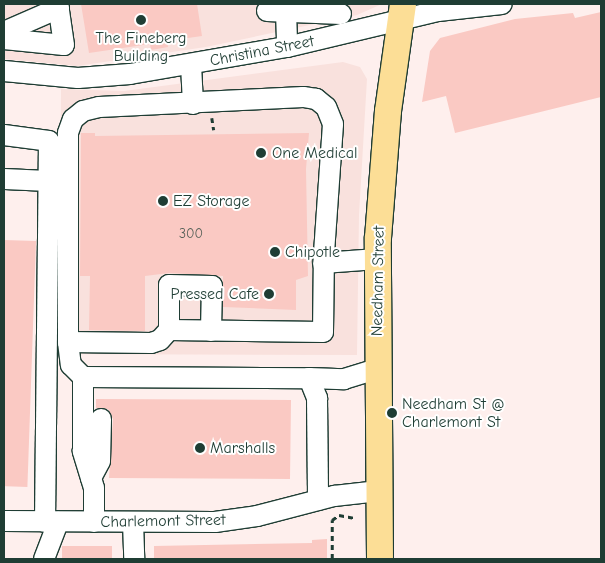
<!DOCTYPE html>
<html>
<head>
<meta charset="utf-8">
<style>
	body { margin:0 }
	#map { position:relative; width:605px; height:563px; overflow:hidden; background:#feefed; font-family:"Comic Neue",sans-serif }
	div>[style] { position:absolute }
	[style*='--x'] { left:calc(var(--x)*1px); top:calc(var(--y)*1px); width:calc(var(--w)*1px); rotate:calc(var(--a)*1deg) }
	.built>* { inset:0; background:#f9e1dd }
	.building>* { inset:0; background:#fac9c3; transform-origin:0 0 }
	.path>* { height:2.5px; margin-top:-1.25px; transform-origin:0; background:repeating-linear-gradient(90deg,#1f3d34 0 5px,transparent 0 9px) }
	.roads { filter:drop-shadow(1px 0 #1f3d34) drop-shadow(-1px 0 #1f3d34) drop-shadow(0 1px #1f3d34) drop-shadow(0 -1px #1f3d34) }
	.minor>* { height:20px; margin:-10px; padding:0 10px; transform-origin:10px; border-radius:10px; background:#fff }
	.major>* { height:26px; margin:-13px; padding:0 13px; transform-origin:13px; border-radius:13px; background:#fcde96 }
	.dots>* { width:14px; height:14px; translate:-50% -50%; box-sizing:border-box; border:2px solid #fff; border-radius:50% }
	span { translate:-50% -50%; white-space:nowrap; text-align:center; line-height:1.15; -webkit-text-stroke:4px #fff; paint-order:stroke }
	.number-label { font-size:14px; color:#566058 }
	.number-label span { -webkit-text-stroke-width:0 }
	.poi-label { font-size:16px; color:#1f3d34 }
	.left { translate:0 -50%; text-align:left }
	.right { translate:-100% -50%; text-align:right }
	.street-label { font-size:16px; color:#1f3d34 }
	.frame { position:absolute; inset:0; border:5px solid #1f3d34; pointer-events:none }
</style>
</head>
<body>
<div id="map">
	<div class="built">
		<i style="clip-path:polygon(4px 4px,382px 4px,357px 15px,206px 47px,77px 66px,4px 59px)"></i>
		<i style="clip-path:polygon(343px 62px,360px 67px,367px 79px,359px 215px,357px 355px,60px 354px,61px 89px,124px 91px)"></i>
	</div>
	<div class="building">
		<i style="clip-path:polygon(81px 4px,197px 4px,202px 36px,167px 41px,168px 47px,151px 50px,150px 44px,89px 53px)"></i>
		<i style="clip-path:polygon(601px 12px,601px 97px,455px 133px,446px 96px,422px 102px,430px 51px,440px 38px,515px 19px,573px 13px,575px 18px)"></i>
		<i style="clip-path:polygon(81px 133px,95px 133px,95px 136px,309px 133px,306px 169px,308px 276px,296px 280px,296px 310px,223px 307px,223px 276px,169px 273px,145px 276px,145px 331px,89px 330px,90px 276px,80px 276px)"></i>
		<i style="left:4px;top:240px;width:32px;height:246px;rotate:2deg"></i>
		<i style="clip-path:polygon(96px 399px,291px 400px,290px 479px,109px 478px,113px 419px,108px 409px,96px 408px)"></i>
		<i style="clip-path:polygon(327px 539px,327px 559px,154px 559px,154px 546px,312px 543px,312px 540px)"></i>
		<i style="left:62px;top:546px;width:50px;height:13px"></i>
	</div>
	<div class="path">
		<i style="--x:212;--y:118;--w:12;--a:81"></i>
		<i style="--x:332;--y:559;--w:39;--a:-90"></i>
		<i style="--x:332;--y:520;--w:9;--a:-36"></i>
		<i style="--x:339;--y:515;--w:16;--a:11"></i>
	</div>
	<div class="roads">
		<div class="minor">
			<i style="--x:267;--y:11;--w:74;--a:2.3"></i>
			<i style="--x:286;--y:12;--w:35;--a:88"></i>
			<i style="--x:4;--y:32;--w:60;--a:-23.6"></i>
			<i style="--x:4;--y:39;--w:60;--a:5.7"></i>
			<i style="--x:64;--y:45;--w:41;--a:-98.3"></i>
			<i style="--x:191;--y:65;--w:39;--a:87"></i>
			<i style="--x:4;--y:71;--w:74;--a:5.4"></i>
			<i style="--x:78;--y:78;--w:52;--a:-4.4"></i>
			<i style="--x:130;--y:74;--w:159;--a:-9.8"></i>
			<i style="--x:287;--y:47;--w:155;--a:-13.4"></i>
			<i style="--x:438;--y:11;--w:64;--a:-6.2"></i>
			<i style="--x:4;--y:135;--w:45;--a:7.6"></i>
			<i style="--x:49;--y:141;--w:381;--a:90.6"></i>
			<i style="--x:4;--y:179;--w:45;--a:2.5"></i>
			<i style="--x:323;--y:263;--w:54;--a:-4.2"></i>
			<i style="--x:169;--y:330;--w:45;--a:-90"></i>
			<i style="--x:169;--y:285;--w:43;--a:1.3"></i>
			<i style="--x:212;--y:286;--w:45;--a:91.3"></i>
			<i style="--x:68;--y:342;--w:83;--a:0.7"></i>
			<i style="--x:151;--y:343;--w:9;--a:-18"></i>
			<i style="--x:160;--y:340;--w:13;--a:-48"></i>
			<i style="--x:169;--y:330;--w:154;--a:0.7"></i>
			<i style="--x:323;--y:332;--w:79;--a:-89.3"></i>
			<i style="--x:324;--y:253;--w:129;--a:-86"></i>
			<i style="--x:333;--y:124;--w:18;--a:-112"></i>
			<i style="--x:326;--y:107;--w:13;--a:-141"></i>
			<i style="--x:316;--y:99;--w:13;--a:-171"></i>
			<i style="--x:303;--y:97;--w:204;--a:177.2"></i>
			<i style="--x:99;--y:107;--w:16;--a:166"></i>
			<i style="--x:83;--y:111;--w:13;--a:141"></i>
			<i style="--x:73;--y:119;--w:15;--a:110"></i>
			<i style="--x:68;--y:133;--w:209;--a:90"></i>
			<i style="--x:68;--y:342;--w:23;--a:83"></i>
			<i style="--x:71;--y:365;--w:17;--a:45"></i>
			<i style="--x:309;--y:378;--w:35;--a:2"></i>
			<i style="--x:344;--y:379;--w:34;--a:-17"></i>
			<i style="--x:91;--y:478;--w:19;--a:-62"></i>
			<i style="--x:100;--y:461;--w:42;--a:-88.6"></i>
			<i style="--x:4;--y:521;--w:211;--a:0.3"></i>
			<i style="--x:215;--y:522;--w:42;--a:-8.1"></i>
			<i style="--x:257;--y:516;--w:80;--a:-14.6"></i>
			<i style="--x:334;--y:496;--w:45;--a:-6.3"></i>
			<i style="--x:94;--y:522;--w:34;--a:-90"></i>
			<i style="--x:94;--y:488;--w:39;--a:-107"></i>
			<i style="--x:83;--y:451;--w:74;--a:-90"></i>
			<i style="--x:83;--y:377;--w:226;--a:0.3"></i>
			<i style="--x:309;--y:378;--w:22;--a:68"></i>
			<i style="--x:317;--y:398;--w:102;--a:89.4"></i>
			<i style="--x:133;--y:522;--w:37;--a:88"></i>
			<i style="--x:44;--y:559;--w:40;--a:-69"></i>
		</div>
		<div class="major">
			<i style="--x:380;--y:559;--w:321;--a:-90.4"></i>
			<i style="--x:378;--y:238;--w:127;--a:-85.5"></i>
			<i style="--x:388;--y:111;--w:108;--a:-82"></i>
		</div>
	</div>
	<div class="dots">
		<i style="left:141px;top:20px;background:#1f3d34"></i>
		<i style="left:261px;top:153px;background:#1f3d34"></i>
		<i style="left:163px;top:201px;background:#1f3d34"></i>
		<i style="left:275px;top:252px;background:#1f3d34"></i>
		<i style="left:269px;top:294px;background:#1f3d34"></i>
		<i style="left:392px;top:413px;background:#1f3d34"></i>
		<i style="left:200px;top:448px;background:#1f3d34"></i>
	</div>
	<div class="number-label">
		<span style="left:191px;top:234px">300</span>
	</div>
	<div class="poi-label">
		<span style="left:141px;top:47px">The Fineberg<br>Building</span>
		<span class="left" style="left:272px;top:153px">One Medical</span>
		<span class="left" style="left:173px;top:201px">EZ Storage</span>
		<span class="left" style="left:285px;top:252px">Chipotle</span>
		<span class="right" style="left:259px;top:294px">Pressed Cafe</span>
		<span class="left" style="left:402px;top:413px">Needham St @<br>Charlemont St</span>
		<span class="left" style="left:210px;top:448px">Marshalls</span>
	</div>
	<div class="street-label">
		<span style="left:262px;top:51px;rotate:-11deg">Christina Street</span>
		<span style="left:378px;top:281px;rotate:-89deg">Needham Street</span>
		<span style="left:163px;top:521px;rotate:-1deg">Charlemont Street</span>
	</div>
	<div class="frame"></div>
</div>
</body>
</html>
